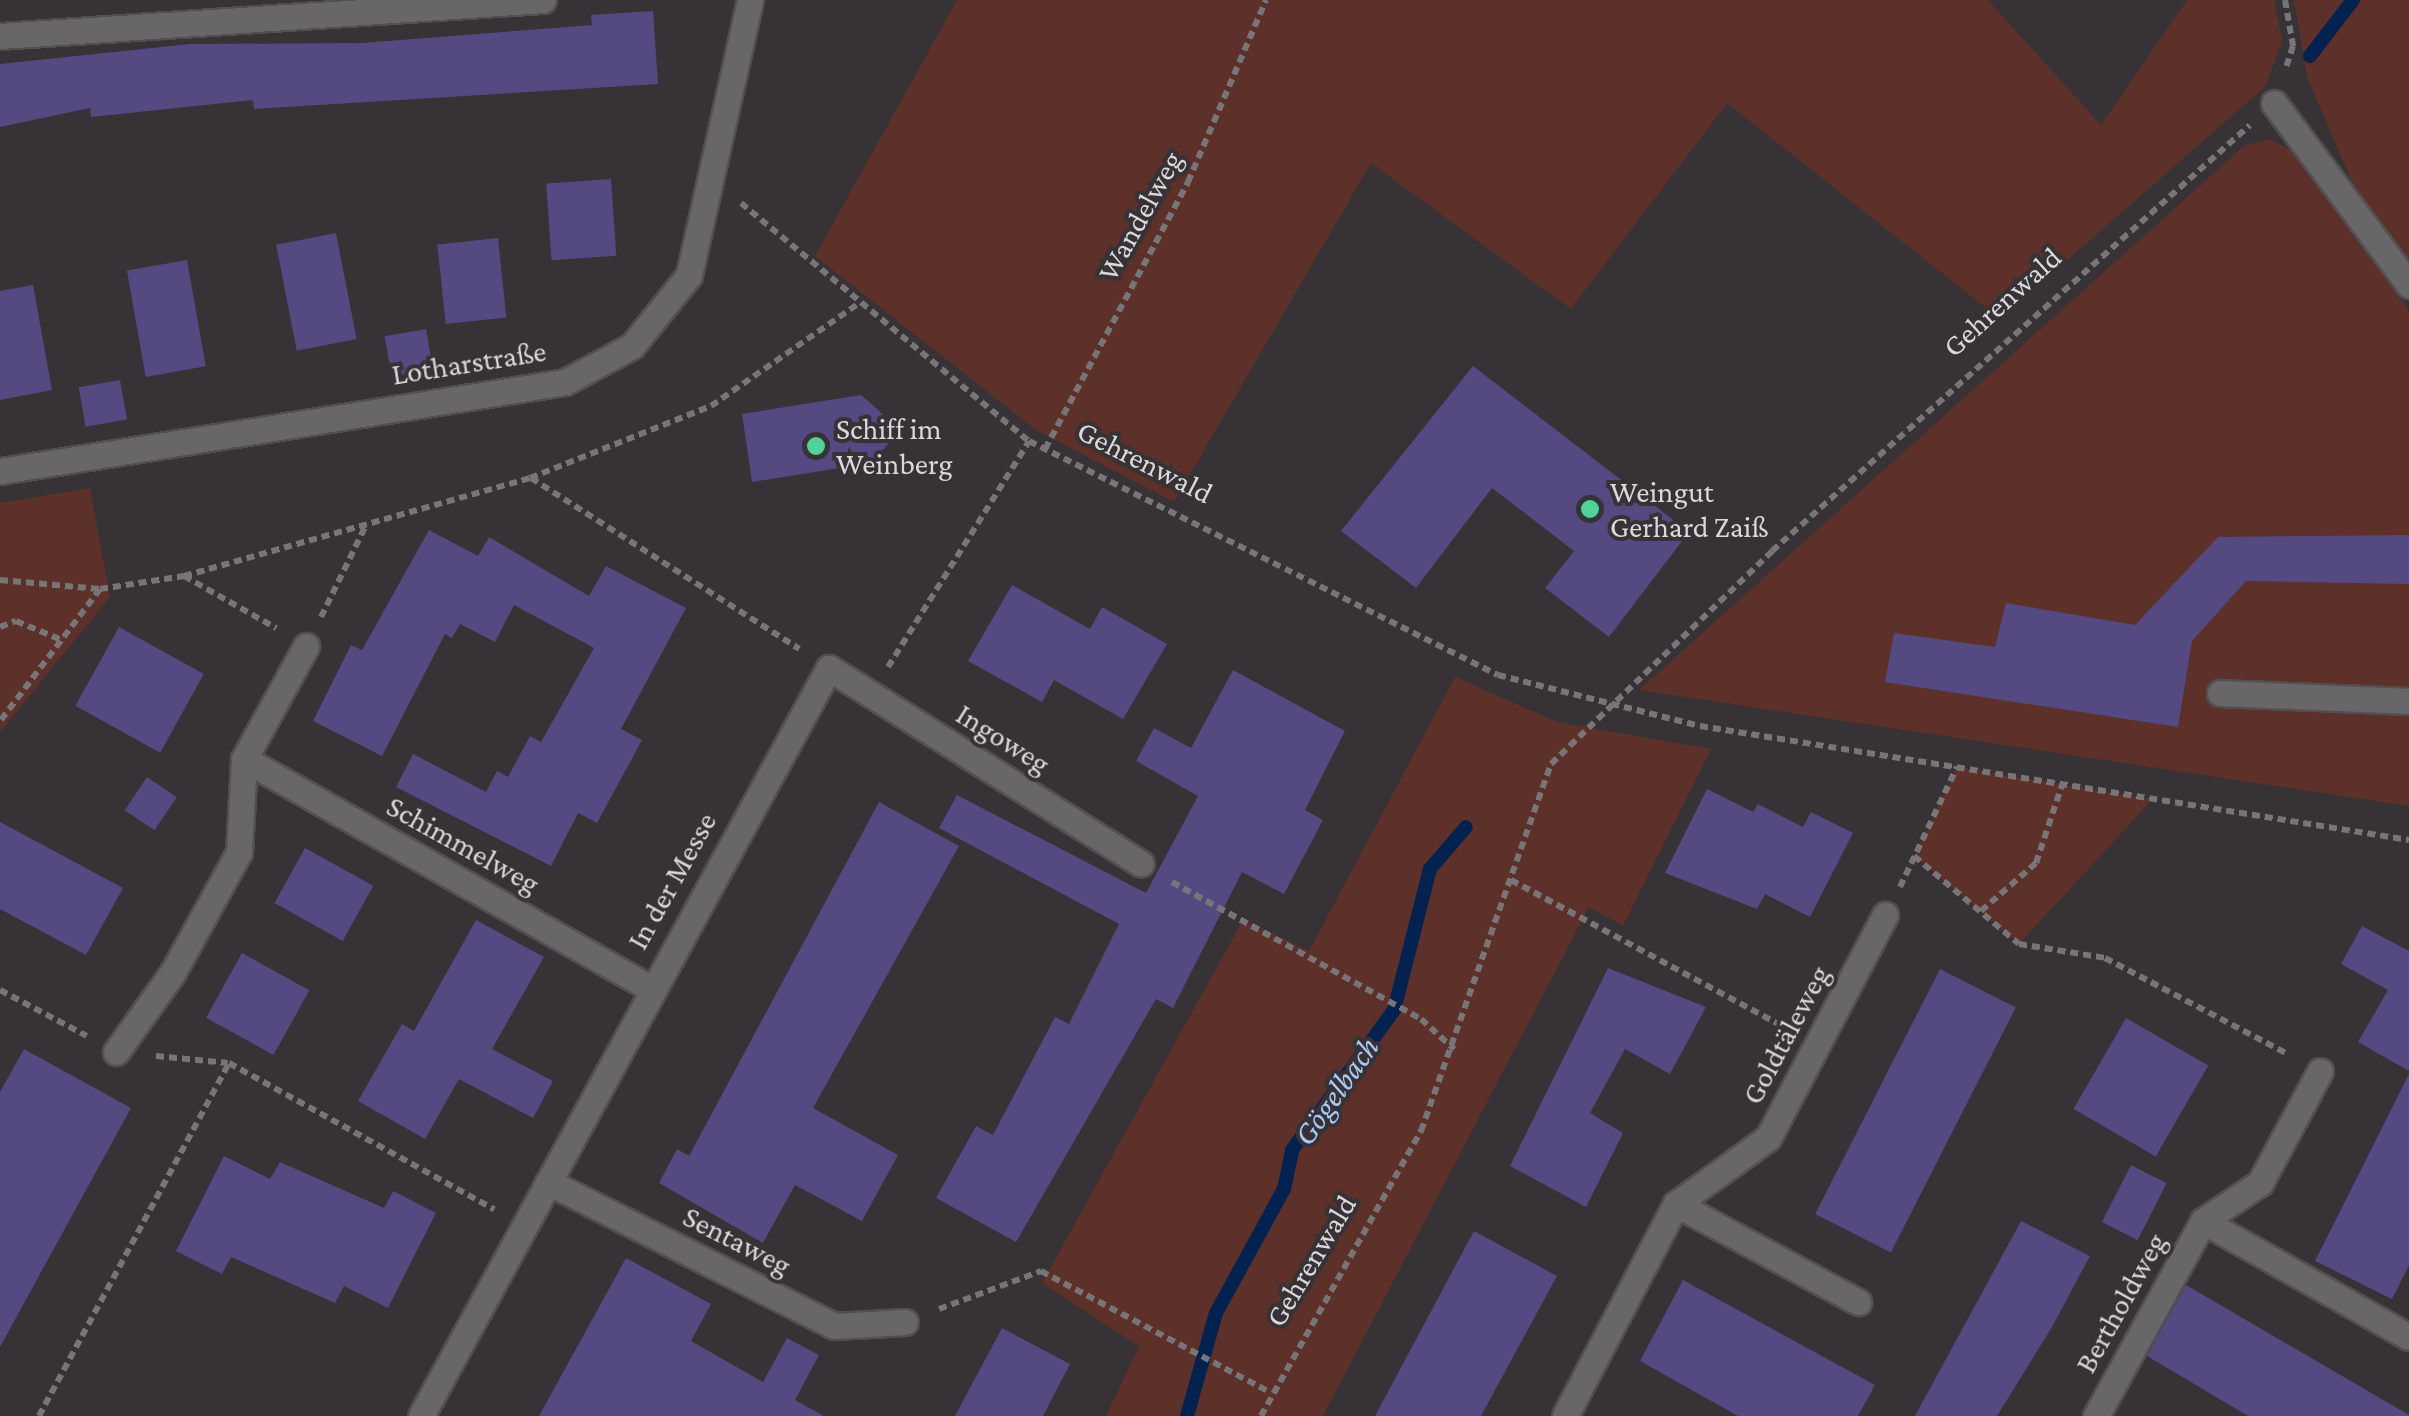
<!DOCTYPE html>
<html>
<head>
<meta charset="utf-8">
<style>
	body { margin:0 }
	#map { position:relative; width:2409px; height:1416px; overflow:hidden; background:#363236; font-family:"Crimson Pro",serif }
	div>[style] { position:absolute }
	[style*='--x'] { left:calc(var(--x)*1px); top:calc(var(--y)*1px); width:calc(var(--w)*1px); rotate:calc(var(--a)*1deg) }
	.green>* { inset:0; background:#5d312a }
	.stream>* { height:14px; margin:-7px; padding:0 7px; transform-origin:7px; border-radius:7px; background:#04224f }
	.building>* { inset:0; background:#544981; transform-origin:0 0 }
	.path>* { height:6px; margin-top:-3px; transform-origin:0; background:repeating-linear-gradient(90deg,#787578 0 8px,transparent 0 13px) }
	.roads { filter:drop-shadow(2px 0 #524f52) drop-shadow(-2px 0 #524f52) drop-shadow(0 2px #524f52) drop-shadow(0 -2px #524f52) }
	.lane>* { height:25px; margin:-12.5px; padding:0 12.5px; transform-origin:12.5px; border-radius:12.5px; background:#696669 }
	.street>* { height:25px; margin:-12.5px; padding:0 12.5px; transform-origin:12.5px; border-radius:12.5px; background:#696669 }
	.dots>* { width:28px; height:28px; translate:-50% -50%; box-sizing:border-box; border:5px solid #363236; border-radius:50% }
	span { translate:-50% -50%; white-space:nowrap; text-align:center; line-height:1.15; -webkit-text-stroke:8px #363236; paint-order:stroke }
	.street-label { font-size:30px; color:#dad8da }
	.poi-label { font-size:30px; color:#dad8da }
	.left { translate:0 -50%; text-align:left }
	.water-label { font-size:32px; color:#abc9f7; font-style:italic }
</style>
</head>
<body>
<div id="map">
	<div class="green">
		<i style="clip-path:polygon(957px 0,1988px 0,2101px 125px,2187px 0,2274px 0,2282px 40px,2266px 86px,2000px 319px,1727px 103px,1571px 309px,1371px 163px,1174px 502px,1036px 430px,815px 256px)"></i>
		<i style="clip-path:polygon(2294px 0,2409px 0,2409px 262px,2352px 182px,2307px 77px)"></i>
		<i style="clip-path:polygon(2270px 139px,2289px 149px,2409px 310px,2409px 806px,1639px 690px,2245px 145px)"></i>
		<i style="clip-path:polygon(90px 488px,110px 597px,0 732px,0 503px)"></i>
		<i style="clip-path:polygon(1455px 677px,1557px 722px,1711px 749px,1623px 926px,1589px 907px,1323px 1416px,1106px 1416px,1139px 1346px,1042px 1283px,1243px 920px,1309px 951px)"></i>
		<i style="clip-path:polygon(1957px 767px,2153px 799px,2019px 944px,1914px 856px)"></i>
	</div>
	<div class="stream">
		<i style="--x:2310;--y:56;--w:71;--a:-52.5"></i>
		<i style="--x:1187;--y:1416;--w:107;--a:-74.3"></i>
		<i style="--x:1216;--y:1313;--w:141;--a:-61.3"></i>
		<i style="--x:1284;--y:1189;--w:40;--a:-78"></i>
		<i style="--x:1292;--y:1150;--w:173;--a:-53.9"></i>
		<i style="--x:1394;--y:1010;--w:146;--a:-75.7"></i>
		<i style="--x:1430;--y:869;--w:55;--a:-49.4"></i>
	</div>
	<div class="building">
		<i style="clip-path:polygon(653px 11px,658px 84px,254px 109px,253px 100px,91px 117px,90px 108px,0 127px,0 64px,190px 44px,362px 43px,592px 25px,591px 15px)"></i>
		<i style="left:611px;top:179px;width:77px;height:65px;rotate:86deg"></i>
		<i style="left:336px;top:233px;width:108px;height:61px;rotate:79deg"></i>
		<i style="left:498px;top:238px;width:80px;height:61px;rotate:84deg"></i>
		<i style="left:187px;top:260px;width:108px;height:61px;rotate:80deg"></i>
		<i style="clip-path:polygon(33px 285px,52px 390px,0 400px,0 291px)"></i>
		<i style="left:426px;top:329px;width:41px;height:42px;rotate:80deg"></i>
		<i style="clip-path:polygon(1473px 366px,1689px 532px,1609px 637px,1545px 588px,1574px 551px,1492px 488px,1416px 588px,1341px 531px)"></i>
		<i style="left:120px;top:380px;width:40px;height:42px;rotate:80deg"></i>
		<i style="clip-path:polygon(861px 395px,901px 430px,871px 463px,752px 482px,742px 414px)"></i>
		<i style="clip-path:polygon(429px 530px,478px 556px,489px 537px,589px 596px,606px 566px,686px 608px,621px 729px,642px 740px,597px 823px,578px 813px,551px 866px,396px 787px,413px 754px,486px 792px,497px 771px,508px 777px,530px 736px,541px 742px,594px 648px,514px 605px,495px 642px,460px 624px,452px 638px,445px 634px,382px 756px,313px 721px,351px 645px,362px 650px)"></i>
		<i style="clip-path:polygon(2409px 535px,2409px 584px,2246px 581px,2192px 641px,2178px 727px,1885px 682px,1894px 633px,1995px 647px,2006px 603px,2135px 625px,2218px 537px)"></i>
		<i style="clip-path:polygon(1012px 585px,1090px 629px,1102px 607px,1167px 644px,1123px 719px,1054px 680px,1042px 702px,968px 661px)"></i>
		<i style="left:119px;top:627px;width:97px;height:90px;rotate:29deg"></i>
		<i style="clip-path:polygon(1233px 670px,1345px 731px,1305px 810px,1323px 820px,1284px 894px,1242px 872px,1173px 1008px,1156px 999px,1016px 1242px,936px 1198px,976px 1126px,993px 1135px,1055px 1017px,1069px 1024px,1119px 924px,939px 828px,957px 795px,1146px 893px,1198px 796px,1136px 761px,1154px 728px,1191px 748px)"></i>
		<i style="left:147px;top:777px;width:36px;height:40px;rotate:34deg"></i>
		<i style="clip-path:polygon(1707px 789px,1753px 812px,1758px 804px,1803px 827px,1811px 812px,1853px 833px,1810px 917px,1765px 894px,1757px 909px,1665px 873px)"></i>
		<i style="clip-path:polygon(879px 802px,959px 846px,813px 1108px,898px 1155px,862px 1221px,795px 1185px,763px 1243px,659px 1183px,677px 1149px,689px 1156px)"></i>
		<i style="clip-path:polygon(0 822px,123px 888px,86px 955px,0 909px)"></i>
		<i style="left:305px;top:848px;width:78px;height:63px;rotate:29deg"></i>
		<i style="clip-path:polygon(476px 920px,544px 957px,492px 1049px,553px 1081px,533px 1118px,459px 1079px,425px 1139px,358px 1101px,402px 1024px,414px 1031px)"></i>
		<i style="clip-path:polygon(2362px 926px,2409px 951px,2409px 1071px,2358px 1042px,2388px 990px,2341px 964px)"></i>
		<i style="left:242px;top:953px;width:77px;height:74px;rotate:29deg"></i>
		<i style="clip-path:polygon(1608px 968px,1706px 1007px,1670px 1074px,1625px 1049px,1590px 1113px,1623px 1133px,1586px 1207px,1510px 1166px)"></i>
		<i style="left:1940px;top:969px;width:85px;height:275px;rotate:27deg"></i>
		<i style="left:2126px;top:1018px;width:95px;height:105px;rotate:30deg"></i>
		<i style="clip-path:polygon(24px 1049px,131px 1108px,0 1347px,0 1092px)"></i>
		<i style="clip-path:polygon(2409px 1074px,2409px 1265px,2392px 1299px,2315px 1261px)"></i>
		<i style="clip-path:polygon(224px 1156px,270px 1179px,280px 1162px,384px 1208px,393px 1191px,436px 1213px,388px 1308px,344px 1286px,335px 1303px,231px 1257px,222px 1274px,176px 1251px)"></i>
		<i style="left:2131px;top:1165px;width:40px;height:64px;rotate:27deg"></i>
		<i style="clip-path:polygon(2021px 1221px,2090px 1256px,2052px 1327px,1997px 1416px,1915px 1416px)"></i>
		<i style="clip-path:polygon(1474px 1231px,1557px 1276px,1514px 1355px,1481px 1416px,1375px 1416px)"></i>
		<i style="clip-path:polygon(626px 1258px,711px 1304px,691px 1341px,763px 1382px,787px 1338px,819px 1355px,795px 1400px,824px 1416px,539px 1416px)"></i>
		<i style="clip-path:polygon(1683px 1280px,1875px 1385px,1858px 1416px,1738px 1416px,1640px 1361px)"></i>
		<i style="clip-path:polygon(2186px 1285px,2409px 1415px,2409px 1416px,2248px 1416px,2147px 1356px)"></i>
		<i style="clip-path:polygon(1002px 1328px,1070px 1364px,1043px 1416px,955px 1416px)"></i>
	</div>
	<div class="path">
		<i style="--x:2285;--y:0;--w:47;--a:80.1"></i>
		<i style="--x:2293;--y:46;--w:25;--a:108"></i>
		<i style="--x:741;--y:203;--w:374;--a:39.6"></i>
		<i style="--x:1029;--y:441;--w:524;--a:26.52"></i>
		<i style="--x:1498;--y:675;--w:208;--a:14.2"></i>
		<i style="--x:1700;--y:726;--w:718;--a:9.13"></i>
		<i style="--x:1045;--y:449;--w:303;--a:-61.8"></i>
		<i style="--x:1188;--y:182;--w:198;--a:-66.8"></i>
		<i style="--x:531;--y:478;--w:318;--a:32.5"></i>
		<i style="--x:184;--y:576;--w:106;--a:29.5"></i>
		<i style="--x:0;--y:580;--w:100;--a:5.1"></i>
		<i style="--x:100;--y:589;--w:166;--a:127.1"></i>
		<i style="--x:100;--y:589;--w:85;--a:-8.8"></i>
		<i style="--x:184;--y:576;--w:360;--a:-15.8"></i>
		<i style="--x:530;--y:478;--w:195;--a:-21.7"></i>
		<i style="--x:711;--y:406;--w:179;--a:-34.8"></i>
		<i style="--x:321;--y:617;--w:102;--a:-63.9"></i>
		<i style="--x:0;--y:627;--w:17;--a:-21"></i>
		<i style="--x:16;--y:621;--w:52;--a:22.6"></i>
		<i style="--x:888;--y:667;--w:266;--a:-58"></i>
		<i style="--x:1914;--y:856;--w:137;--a:40"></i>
		<i style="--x:2019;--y:944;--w:87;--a:9.2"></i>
		<i style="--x:2105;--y:958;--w:207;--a:27.7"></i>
		<i style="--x:1511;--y:880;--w:315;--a:28.3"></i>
		<i style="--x:1172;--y:882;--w:284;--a:28.8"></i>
		<i style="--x:1421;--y:1019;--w:45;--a:42.3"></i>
		<i style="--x:1900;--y:887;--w:133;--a:-64.6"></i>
		<i style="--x:1981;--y:911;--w:73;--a:-41.1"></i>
		<i style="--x:2036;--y:863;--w:82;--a:-71.6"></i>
		<i style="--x:0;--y:990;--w:98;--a:27.9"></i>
		<i style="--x:156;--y:1056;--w:72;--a:5.6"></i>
		<i style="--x:939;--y:1309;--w:109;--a:-20.4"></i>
		<i style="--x:1041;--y:1271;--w:260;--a:27.9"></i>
		<i style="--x:39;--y:1416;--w:401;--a:-61.7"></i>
		<i style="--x:229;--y:1063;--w:303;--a:28.9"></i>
		<i style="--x:1261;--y:1416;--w:327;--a:-60.7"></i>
		<i style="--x:1421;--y:1131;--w:389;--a:-70.5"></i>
		<i style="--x:1551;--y:764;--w:307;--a:-43.9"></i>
		<i style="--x:1772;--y:551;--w:640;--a:-41.71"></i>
	</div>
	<div class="roads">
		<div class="lane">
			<i style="--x:2274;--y:103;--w:227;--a:53.4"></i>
			<i style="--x:2220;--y:693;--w:189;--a:2.4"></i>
		</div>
		<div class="street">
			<i style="--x:0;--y:36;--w:544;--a:-3.79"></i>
			<i style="--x:0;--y:471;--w:572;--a:-8.95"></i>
			<i style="--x:565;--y:382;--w:76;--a:-28.2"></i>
			<i style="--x:632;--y:346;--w:91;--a:-51.2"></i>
			<i style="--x:689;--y:275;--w:282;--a:-77.5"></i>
			<i style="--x:244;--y:759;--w:129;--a:-61.2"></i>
			<i style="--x:116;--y:1052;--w:98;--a:-54.5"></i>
			<i style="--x:173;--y:972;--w:137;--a:-61.2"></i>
			<i style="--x:239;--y:852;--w:93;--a:-86.9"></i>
			<i style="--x:244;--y:759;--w:465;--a:29.4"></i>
			<i style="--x:548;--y:1182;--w:320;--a:26.7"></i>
			<i style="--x:834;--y:1326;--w:71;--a:-3.2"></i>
			<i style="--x:1676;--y:1204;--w:113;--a:-35.7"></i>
			<i style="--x:1768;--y:1138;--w:252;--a:-62.3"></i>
			<i style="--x:2203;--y:1221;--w:236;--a:29.4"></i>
			<i style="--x:421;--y:1416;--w:852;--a:-61.39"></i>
			<i style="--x:829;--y:668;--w:368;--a:32.1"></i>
			<i style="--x:1565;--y:1416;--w:239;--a:-62.4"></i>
			<i style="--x:1676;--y:1204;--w:207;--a:28.3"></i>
			<i style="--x:2096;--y:1416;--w:222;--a:-61.2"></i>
			<i style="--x:2203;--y:1221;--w:69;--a:-33.7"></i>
			<i style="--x:2260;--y:1183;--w:127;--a:-61.8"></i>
		</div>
	</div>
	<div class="dots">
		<i style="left:816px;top:446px;background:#50d398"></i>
		<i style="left:1590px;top:509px;background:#50d398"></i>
	</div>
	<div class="street-label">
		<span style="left:1140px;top:216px;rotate:-61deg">Wandelweg</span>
		<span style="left:2002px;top:302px;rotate:-42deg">Gehrenwald</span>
		<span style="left:469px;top:363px;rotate:-9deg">Lotharstraße</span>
		<span style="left:1145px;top:462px;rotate:27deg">Gehrenwald</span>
		<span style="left:1003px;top:739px;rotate:32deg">Ingoweg</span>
		<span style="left:463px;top:845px;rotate:29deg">Schimmelweg</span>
		<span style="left:672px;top:881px;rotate:-61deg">In der Messe</span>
		<span style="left:1786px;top:1035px;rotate:-62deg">Goldtäleweg</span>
		<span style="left:737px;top:1241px;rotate:27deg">Sentaweg</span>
		<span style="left:1311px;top:1261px;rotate:-59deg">Gehrenwald</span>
		<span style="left:2121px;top:1303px;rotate:-61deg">Bertholdweg</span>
	</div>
	<div class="poi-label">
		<span class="left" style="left:836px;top:446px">Schiff im<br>Weinberg</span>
		<span class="left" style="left:1610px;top:509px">Weingut<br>Gerhard Zaiß</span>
	</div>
	<div class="water-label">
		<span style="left:1336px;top:1091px;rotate:-55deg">Gögelbach</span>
	</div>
</div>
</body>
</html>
